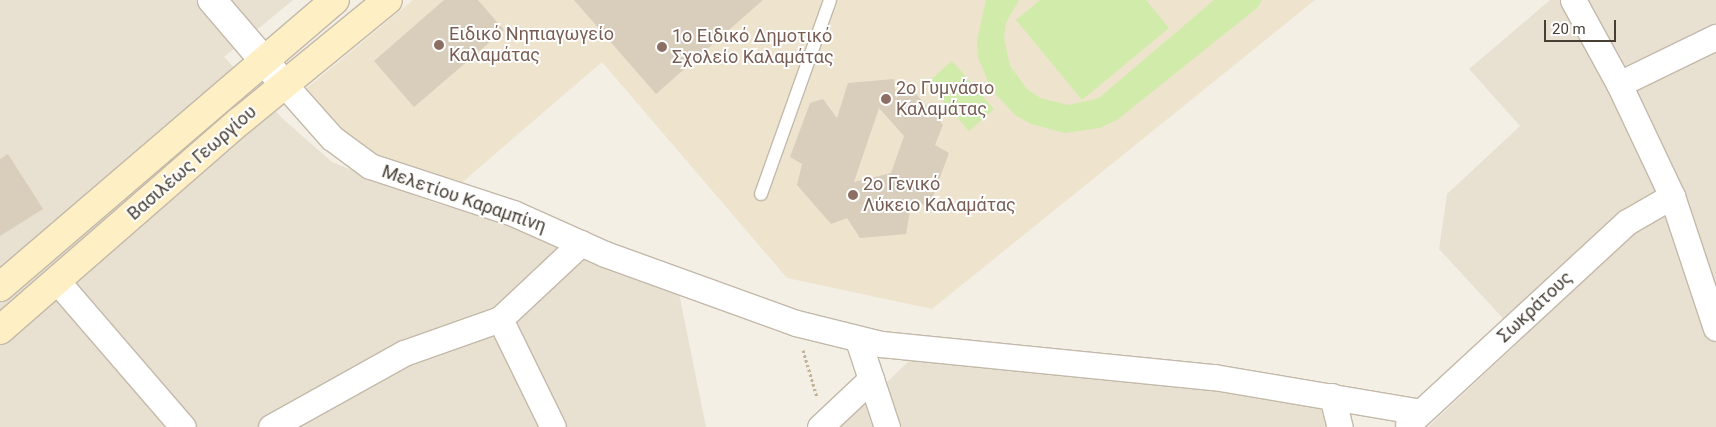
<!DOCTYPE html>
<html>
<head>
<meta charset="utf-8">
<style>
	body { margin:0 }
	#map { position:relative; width:1716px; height:427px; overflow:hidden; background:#f4efe5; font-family:Roboto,sans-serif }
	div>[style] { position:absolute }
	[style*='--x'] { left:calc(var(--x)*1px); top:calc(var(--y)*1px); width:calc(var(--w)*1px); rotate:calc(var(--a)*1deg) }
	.residential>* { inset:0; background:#e8e1d2 }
	.education>* { inset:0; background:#eee4ce }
	.green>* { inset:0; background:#d0ebaa; transform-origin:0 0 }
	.building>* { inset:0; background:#d9cdbc }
	.path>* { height:3px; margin-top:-1.5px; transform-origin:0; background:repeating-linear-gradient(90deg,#c3b297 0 2.5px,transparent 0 5px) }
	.roads { filter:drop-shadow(1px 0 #c3b9aa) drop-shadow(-1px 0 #c3b9aa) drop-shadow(0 1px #c3b9aa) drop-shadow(0 -1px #c3b9aa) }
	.service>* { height:12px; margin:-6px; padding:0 6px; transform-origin:6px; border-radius:6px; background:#fff }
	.minor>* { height:25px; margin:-12.5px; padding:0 12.5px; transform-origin:12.5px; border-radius:12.5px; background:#fff }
	.tertiary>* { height:28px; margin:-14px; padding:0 14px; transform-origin:14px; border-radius:14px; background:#fff }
	.secondary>* { height:28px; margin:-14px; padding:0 14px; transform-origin:14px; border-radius:14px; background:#ffefc4 }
	.dots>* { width:14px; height:14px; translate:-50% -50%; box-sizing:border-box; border:2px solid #fff; border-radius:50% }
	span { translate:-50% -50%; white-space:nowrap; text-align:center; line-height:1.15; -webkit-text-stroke:4px #fff; paint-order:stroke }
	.education-label { font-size:18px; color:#785e54 }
	.left { translate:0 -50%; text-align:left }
	.street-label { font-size:18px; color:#473f34 }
	.scale { position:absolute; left:1544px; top:20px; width:72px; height:22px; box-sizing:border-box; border:2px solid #473f34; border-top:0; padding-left:6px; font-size:15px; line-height:18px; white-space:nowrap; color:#473f34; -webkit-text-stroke:4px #fff; paint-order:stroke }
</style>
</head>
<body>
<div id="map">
	<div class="residential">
		<i style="clip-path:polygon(0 0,293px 0,224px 57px,283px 119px,332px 162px,432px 202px,507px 224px,679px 293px,706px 427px,0 427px)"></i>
		<i style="clip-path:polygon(1550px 0,1716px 0,1716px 427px,1428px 427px,1522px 339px,1439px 249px,1447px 194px,1520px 126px,1469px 69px)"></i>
		<i style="clip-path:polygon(911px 359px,1149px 381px,1323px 408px,1327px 427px,840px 427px)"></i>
	</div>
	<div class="education">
		<i style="clip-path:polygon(413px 0,1315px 0,932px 309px,787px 278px,602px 62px,459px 185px,385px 159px,350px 139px,302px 92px)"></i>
	</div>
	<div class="green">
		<i style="clip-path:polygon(986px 0,1019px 0,1006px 23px,1004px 38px,1010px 66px,1027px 89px,1040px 98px,1069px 105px,1099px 98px,1214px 0,1262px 0,1257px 8px,1117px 120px,1100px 128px,1065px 133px,1031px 124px,1015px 115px,991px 89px,978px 57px,977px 40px)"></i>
		<i style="clip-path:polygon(1040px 0,1146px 0,1169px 28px,1082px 100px,1016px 20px)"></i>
		<i style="left:952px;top:61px;width:64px;height:33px;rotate:49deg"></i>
	</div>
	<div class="building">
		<i style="clip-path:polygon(444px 0,478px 0,504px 30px,414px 107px,374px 61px)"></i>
		<i style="clip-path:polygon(574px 0,763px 0,656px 94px)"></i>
		<i style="clip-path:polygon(evenodd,894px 79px,896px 98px,909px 86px,943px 125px,935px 145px,949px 153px,929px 207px,912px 200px,906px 234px,860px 238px,847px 218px,831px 224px,797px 185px,802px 164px,790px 157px,810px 103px,823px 99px,837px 118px,848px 83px,894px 79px,879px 108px,904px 136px,891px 173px,854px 182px,879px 108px)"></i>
		<i style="clip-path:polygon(8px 154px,43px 209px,0 236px,0 159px)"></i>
	</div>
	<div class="path">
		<i style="--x:803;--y:350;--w:49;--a:73.4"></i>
	</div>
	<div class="roads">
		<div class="service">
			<i style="--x:761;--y:194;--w:206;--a:-70.4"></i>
		</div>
		<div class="minor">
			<i style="--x:1573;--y:0;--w:96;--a:61.3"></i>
			<i style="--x:1619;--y:84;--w:124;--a:64.7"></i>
			<i style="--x:1672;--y:196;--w:139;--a:71.6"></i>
			<i style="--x:284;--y:84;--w:72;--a:48.4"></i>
			<i style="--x:332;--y:138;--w:47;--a:36.4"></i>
			<i style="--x:370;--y:166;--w:151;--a:18.2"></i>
			<i style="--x:513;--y:213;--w:101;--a:24"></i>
			<i style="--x:605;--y:254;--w:203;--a:19.9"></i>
			<i style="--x:796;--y:323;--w:88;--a:13.9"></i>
			<i style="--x:881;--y:344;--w:335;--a:5.7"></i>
			<i style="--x:1214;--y:377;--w:209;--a:9.6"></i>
			<i style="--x:1619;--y:84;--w:108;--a:-25.9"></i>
			<i style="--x:56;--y:280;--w:194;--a:49.2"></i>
			<i style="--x:500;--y:319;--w:120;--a:63.9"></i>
			<i style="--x:871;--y:379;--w:51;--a:71.6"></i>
			<i style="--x:1332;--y:396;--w:32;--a:76"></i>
			<i style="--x:1408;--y:424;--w:298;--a:-42.7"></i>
			<i style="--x:1627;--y:222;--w:52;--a:-30"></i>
			<i style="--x:271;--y:427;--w:152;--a:-29.1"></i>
			<i style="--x:404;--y:353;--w:102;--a:-19.5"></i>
			<i style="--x:500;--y:319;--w:111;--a:-43.2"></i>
			<i style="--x:820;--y:427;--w:70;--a:-43.3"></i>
			<i style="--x:871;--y:379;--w:41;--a:-108.4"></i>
		</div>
		<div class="tertiary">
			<i style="--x:212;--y:0;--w:111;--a:49.4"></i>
		</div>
		<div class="secondary">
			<i style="--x:0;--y:287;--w:441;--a:-40.6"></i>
			<i style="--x:0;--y:330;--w:318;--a:-41.1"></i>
			<i style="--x:240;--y:121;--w:191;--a:-39.3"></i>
		</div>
	</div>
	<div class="dots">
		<i style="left:439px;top:45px;background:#8d6e63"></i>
		<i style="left:662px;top:47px;background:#8d6e63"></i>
		<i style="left:886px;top:99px;background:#8d6e63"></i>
		<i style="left:853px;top:195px;background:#8d6e63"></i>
	</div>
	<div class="education-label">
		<span class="left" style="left:449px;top:45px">Ειδικό Νηπιαγωγείο<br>Καλαμάτας</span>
		<span class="left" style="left:672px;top:47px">1ο Ειδικό Δημοτικό<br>Σχολείο Καλαμάτας</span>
		<span class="left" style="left:896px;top:99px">2ο Γυμνάσιο<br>Καλαμάτας</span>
		<span class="left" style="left:863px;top:195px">2ο Γενικό<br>Λύκειο Καλαμάτας</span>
	</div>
	<div class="street-label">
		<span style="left:192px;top:163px;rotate:-41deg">Βασιλέως Γεωργίου</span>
		<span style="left:464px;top:199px;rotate:19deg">Μελετίου Καραμπίνη</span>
		<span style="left:1535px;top:307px;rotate:-43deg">Σωκράτους</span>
	</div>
	<div class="scale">20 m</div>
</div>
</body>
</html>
